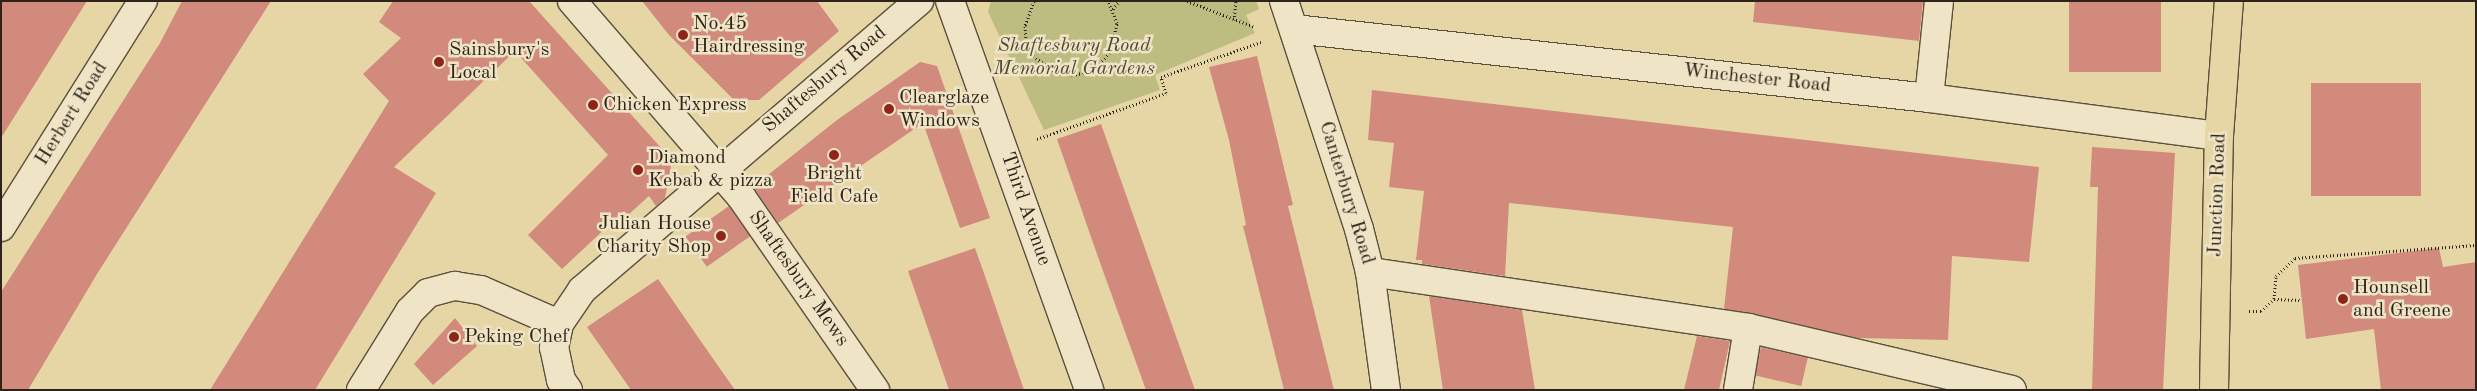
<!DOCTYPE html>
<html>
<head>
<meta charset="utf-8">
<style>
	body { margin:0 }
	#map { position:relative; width:2477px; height:391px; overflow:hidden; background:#e6d6a6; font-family:"Old Standard TT",serif }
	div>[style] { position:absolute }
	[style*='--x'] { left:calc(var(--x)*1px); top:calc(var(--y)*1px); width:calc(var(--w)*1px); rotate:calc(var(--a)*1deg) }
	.green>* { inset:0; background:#bdbc81 }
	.building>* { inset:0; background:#d18a7c; transform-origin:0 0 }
	.path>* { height:3px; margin-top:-1.5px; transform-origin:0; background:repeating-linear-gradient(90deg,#2d231a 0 1px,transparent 0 3.5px) }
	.roads { filter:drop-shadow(1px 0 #5b503d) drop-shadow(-1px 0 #5b503d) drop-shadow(0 1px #5b503d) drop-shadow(0 -1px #5b503d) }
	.minor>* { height:28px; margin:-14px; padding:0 14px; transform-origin:14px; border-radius:14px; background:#efe4c5 }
	.major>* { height:28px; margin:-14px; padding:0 14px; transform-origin:14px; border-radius:14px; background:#e6d6a6 }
	.dots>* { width:14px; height:14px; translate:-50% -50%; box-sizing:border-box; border:2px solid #efe4c5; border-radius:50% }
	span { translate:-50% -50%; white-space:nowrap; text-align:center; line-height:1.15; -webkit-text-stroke:5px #efe4c5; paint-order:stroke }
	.poi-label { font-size:20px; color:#2d231a }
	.left { translate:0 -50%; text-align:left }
	.right { translate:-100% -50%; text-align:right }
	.park-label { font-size:20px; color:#514934; font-style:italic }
	.street-label { font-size:20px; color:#2d231a }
	.frame { position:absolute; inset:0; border:2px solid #2d231a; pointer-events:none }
</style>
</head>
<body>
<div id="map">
	<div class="green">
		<i style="clip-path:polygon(991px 1px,1256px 1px,1259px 9px,1246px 15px,1255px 33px,1155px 75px,1160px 90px,1044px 130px,988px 12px)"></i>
	</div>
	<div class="building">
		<i style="clip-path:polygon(1px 1px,87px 1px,1px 138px)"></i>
		<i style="clip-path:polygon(182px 1px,271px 1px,97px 274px,28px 390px,1px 390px,1px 292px,160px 43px)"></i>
		<i style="clip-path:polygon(393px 1px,529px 1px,672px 160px,665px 198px,656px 206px,649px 196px,628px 215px,624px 211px,562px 269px,528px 235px,608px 155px,515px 51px,394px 167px,436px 193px,315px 390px,210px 390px,389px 101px,363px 74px,401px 38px,379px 22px)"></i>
		<i style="clip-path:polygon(642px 1px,817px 1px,839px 31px,759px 100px,734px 100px,669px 35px)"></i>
		<i style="clip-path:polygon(1755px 1px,1923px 1px,1919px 41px,1753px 22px)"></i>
		<i style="left:2069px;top:1px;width:92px;height:71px"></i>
		<i style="clip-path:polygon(1257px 56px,1293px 205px,1288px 206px,1334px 390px,1284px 390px,1243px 226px,1246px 225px,1229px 140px,1209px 67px)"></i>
		<i style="clip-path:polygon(920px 62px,937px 66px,990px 218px,960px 228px,923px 123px,778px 223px,753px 187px,837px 120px)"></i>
		<i style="left:2311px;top:83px;width:110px;height:113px"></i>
		<i style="clip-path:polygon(1372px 90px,2039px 167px,2029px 262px,1952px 256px,1948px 340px,1858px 338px,1724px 309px,1733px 227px,1509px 203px,1505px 276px,1422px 264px,1422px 260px,1416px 260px,1424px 191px,1389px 187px,1394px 143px,1368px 140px)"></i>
		<i style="clip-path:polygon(1101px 124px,1136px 223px,1195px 390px,1146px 390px,1098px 257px,1057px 139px)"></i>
		<i style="clip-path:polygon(2092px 147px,2175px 153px,2163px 390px,2092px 390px,2098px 187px,2090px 187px)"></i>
		<i style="left:729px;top:206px;width:37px;height:53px;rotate:55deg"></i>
		<i style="clip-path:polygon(975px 248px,985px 276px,1024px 390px,949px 390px,908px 271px)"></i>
		<i style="clip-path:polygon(2439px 248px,2443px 267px,2476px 262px,2476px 390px,2381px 390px,2374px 329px,2306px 339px,2298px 265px)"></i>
		<i style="clip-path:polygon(658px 279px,700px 340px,735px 390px,631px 390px,587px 327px)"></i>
		<i style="clip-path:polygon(1429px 296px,1522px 310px,1535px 390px,1443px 390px)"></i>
		<i style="clip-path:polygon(455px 318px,477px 346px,433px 385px,414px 364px)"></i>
		<i style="clip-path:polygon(1697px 336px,1730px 341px,1719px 390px,1684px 390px)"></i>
		<i style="left:1761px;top:347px;width:48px;height:29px;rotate:13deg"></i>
	</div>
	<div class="path">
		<i style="--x:1034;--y:1;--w:27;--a:110"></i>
		<i style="--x:1025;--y:26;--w:15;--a:86"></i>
		<i style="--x:1026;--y:41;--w:17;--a:65"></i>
		<i style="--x:1033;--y:56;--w:29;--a:35"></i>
		<i style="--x:1057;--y:73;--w:15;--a:8"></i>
		<i style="--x:1072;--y:75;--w:16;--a:-11"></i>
		<i style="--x:1088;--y:72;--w:14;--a:-34"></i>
		<i style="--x:1100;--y:64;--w:16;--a:-50"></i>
		<i style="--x:1110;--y:52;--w:30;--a:-76"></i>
		<i style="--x:1117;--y:23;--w:24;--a:-112"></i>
		<i style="--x:1187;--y:1;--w:73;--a:20.9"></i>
		<i style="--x:1113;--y:9;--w:10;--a:-53"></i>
		<i style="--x:1234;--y:20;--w:19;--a:-84"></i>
		<i style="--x:1037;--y:139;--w:137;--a:-19.6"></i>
		<i style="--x:1166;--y:93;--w:17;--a:-107"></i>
		<i style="--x:1161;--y:77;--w:106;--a:-19.3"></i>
		<i style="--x:2274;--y:299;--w:28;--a:2"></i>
		<i style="--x:2249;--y:311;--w:12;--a:0"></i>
		<i style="--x:2261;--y:311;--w:18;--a:-43"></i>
		<i style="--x:2274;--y:299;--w:23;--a:-85"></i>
		<i style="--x:2276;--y:276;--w:26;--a:-43"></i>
		<i style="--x:2295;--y:258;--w:181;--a:-4.1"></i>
	</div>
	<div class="roads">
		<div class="minor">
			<i style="--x:572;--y:1;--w:260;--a:49.2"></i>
			<i style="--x:742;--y:198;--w:234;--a:55.3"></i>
			<i style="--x:950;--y:1;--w:413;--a:70.3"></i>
			<i style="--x:1284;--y:1;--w:240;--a:71.8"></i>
			<i style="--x:1359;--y:229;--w:44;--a:75.7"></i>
			<i style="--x:1370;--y:272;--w:119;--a:82.3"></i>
			<i style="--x:1294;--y:29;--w:639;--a:6.2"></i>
			<i style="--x:1929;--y:98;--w:292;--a:7.5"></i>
			<i style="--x:1929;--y:98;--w:98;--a:-84.1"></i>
			<i style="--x:1;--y:227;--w:267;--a:-57.9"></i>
			<i style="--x:1370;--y:272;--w:382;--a:8.4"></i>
			<i style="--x:1748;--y:328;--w:271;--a:13.2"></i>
			<i style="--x:361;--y:390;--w:93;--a:-58.2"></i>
			<i style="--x:410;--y:311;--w:25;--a:-45"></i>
			<i style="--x:428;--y:293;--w:28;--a:-15"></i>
			<i style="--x:455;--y:286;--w:26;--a:9"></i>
			<i style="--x:481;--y:290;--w:85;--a:23.6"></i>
			<i style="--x:568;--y:390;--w:12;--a:-125"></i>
			<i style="--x:561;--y:380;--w:33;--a:-102"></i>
			<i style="--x:554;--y:348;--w:25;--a:-78"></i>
			<i style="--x:559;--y:324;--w:41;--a:-55.9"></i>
			<i style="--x:582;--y:290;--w:444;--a:-40.6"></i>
			<i style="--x:1738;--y:390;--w:63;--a:-80.8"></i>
		</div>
		<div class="major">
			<i style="--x:2214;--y:390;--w:254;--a:-88.9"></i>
			<i style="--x:2219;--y:136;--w:135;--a:-85.8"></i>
		</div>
	</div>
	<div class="dots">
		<i style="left:683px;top:35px;background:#8f2418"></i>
		<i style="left:439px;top:62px;background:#8f2418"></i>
		<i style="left:593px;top:105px;background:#8f2418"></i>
		<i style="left:889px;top:109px;background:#8f2418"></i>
		<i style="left:834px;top:155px;background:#8f2418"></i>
		<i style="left:638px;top:170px;background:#8f2418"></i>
		<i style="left:721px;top:236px;background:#8f2418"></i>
		<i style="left:2343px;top:299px;background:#8f2418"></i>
		<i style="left:454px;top:337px;background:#8f2418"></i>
	</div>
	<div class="poi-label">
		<span class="left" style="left:693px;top:36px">No.45<br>Hairdressing</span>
		<span class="left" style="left:449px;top:62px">Sainsbury's<br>Local</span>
		<span class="left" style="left:899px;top:110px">Clearglaze<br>Windows</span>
		<span class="left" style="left:603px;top:105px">Chicken Express</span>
		<span class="left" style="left:648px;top:170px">Diamond<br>Kebab &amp; pizza</span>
		<span style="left:834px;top:186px">Bright<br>Field Cafe</span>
		<span class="right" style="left:711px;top:236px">Julian House<br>Charity Shop</span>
		<span class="left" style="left:2353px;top:300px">Hounsell<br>and Greene</span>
		<span class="left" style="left:464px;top:337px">Peking Chef</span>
	</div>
	<div class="park-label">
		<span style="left:1074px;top:58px">Shaftesbury Road<br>Memorial Gardens</span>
	</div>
	<div class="street-label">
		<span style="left:1757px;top:79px;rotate:6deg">Winchester Road</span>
		<span style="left:825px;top:80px;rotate:-40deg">Shaftesbury Road</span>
		<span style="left:72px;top:114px;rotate:-58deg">Herbert Road</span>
		<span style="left:1346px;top:193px;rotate:73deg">Canterbury Road</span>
		<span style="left:2218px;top:195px;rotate:-88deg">Junction Road</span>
		<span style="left:1025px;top:209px;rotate:71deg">Third Avenue</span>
		<span style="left:798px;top:279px;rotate:55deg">Shaftesbury Mews</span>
	</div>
	<div class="frame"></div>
</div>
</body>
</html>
